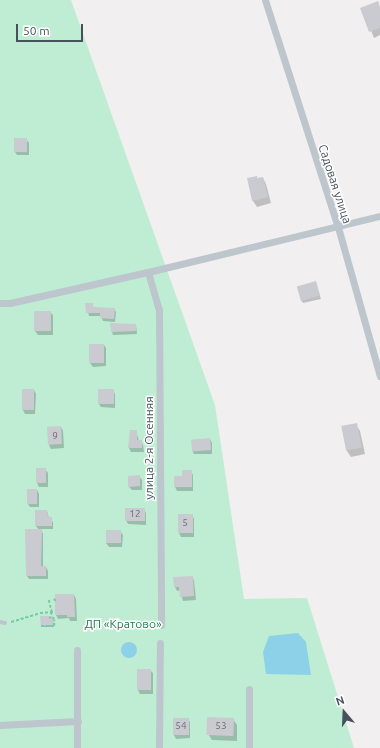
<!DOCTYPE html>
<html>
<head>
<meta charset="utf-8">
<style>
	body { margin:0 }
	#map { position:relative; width:380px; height:748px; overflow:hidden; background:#f1efef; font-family:Ubuntu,sans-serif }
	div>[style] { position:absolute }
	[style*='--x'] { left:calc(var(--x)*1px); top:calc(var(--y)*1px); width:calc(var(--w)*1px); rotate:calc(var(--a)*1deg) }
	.green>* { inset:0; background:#bfedd3 }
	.water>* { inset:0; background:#8dd1e9 }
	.round { border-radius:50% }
	.shadow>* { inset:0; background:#0003 }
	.building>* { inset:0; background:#c9cbd1; transform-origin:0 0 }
	.path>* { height:1.5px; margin-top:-0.75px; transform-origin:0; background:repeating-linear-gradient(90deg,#78caa5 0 3px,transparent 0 5px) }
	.lane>* { height:3.5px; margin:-1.75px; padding:0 1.75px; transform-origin:1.75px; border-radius:1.75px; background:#bdc5cd }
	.street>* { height:7px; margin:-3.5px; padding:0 3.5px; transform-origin:3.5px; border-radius:3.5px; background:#bdc5cd }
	span { translate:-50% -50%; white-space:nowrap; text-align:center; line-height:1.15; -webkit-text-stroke:3px #fff; paint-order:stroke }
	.number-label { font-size:10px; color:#687079 }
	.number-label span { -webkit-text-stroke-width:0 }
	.street-label { font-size:12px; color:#47515c }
	.park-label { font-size:12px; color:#1a7b4f }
	.north { position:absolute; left:324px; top:692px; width:40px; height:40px; -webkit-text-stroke:3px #fff; paint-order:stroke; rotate:341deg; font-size:11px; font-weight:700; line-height:16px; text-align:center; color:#47515c }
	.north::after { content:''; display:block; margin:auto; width:14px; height:18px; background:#47515c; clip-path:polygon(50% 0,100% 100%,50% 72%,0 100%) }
	.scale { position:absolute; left:16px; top:24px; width:67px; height:18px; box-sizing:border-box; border:2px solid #47515c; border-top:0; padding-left:5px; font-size:12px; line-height:14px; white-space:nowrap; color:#47515c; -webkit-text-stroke:3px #fff; paint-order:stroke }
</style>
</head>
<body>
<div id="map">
	<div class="green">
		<i style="clip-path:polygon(0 0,71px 0,215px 405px,244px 599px,307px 598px,354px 748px,0 748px)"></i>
	</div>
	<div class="water">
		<i style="clip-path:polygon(298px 633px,306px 642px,311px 675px,266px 674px,263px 652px,269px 636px)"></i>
		<i class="round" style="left:121px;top:642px;width:16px;height:16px"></i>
	</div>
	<div class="shadow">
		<i style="clip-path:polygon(380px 7px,380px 35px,374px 38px,362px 8px)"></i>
		<i style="clip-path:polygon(26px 139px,29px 143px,29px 155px,17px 155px,15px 152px)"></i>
		<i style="clip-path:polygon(263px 178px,266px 184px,271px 203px,257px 207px,253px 201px,248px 179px)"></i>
		<i style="clip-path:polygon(315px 282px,321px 299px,303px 303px,301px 300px)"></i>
		<i style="clip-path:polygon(86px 304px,92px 304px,94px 308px,114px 309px,116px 312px,115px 322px,103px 321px,101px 316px,89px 316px)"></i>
		<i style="clip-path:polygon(35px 312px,50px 312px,53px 315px,53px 335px,38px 335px,35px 331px)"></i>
		<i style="clip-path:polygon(136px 325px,137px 334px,113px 335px,112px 332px)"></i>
		<i style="clip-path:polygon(104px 345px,106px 348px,106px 366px,93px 367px,90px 363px)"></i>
		<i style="clip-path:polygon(34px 390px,36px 394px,35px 414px,25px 414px,23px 410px)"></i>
		<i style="clip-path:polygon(113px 390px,115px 394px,115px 408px,101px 407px,99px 404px)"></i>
		<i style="clip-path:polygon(356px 425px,360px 431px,365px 454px,351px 457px,347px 451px,342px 428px)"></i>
		<i style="clip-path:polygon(61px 427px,63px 431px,64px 448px,51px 449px,49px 445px)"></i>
		<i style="clip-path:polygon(136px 431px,139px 441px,141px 441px,143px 445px,144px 452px,131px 452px,129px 448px)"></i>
		<i style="clip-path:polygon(210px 439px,212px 443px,212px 454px,194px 454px,192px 450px,192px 440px)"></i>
		<i style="clip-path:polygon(37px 469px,45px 469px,48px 473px,48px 487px,39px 487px,37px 483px)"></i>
		<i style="clip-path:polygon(191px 471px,193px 475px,193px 491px,177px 491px,175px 487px,183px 477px)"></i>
		<i style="clip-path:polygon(139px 476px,142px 480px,142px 490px,132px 490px,129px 487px)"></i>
		<i style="clip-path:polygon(37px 490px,39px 494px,39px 507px,30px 507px,28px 504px)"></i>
		<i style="clip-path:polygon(144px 509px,146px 513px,146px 525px,128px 524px,126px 520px)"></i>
		<i style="clip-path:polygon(47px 511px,49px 518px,53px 522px,53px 529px,41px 529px,43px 534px,43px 567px,46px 567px,48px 571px,48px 579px,29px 579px,27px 576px,39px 530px,36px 526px)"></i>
		<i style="clip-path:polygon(192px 515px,194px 519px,194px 537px,181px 537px,179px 533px)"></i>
		<i style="clip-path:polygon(120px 531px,123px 535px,122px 547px,109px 547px,106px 543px)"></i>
		<i style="clip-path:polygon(192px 577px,194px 580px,196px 600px,183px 601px,180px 590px,177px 591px,175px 587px)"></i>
		<i style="clip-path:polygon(74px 595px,76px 599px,77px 621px,70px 621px,69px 618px,58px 619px,56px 615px)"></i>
		<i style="clip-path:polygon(53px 618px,54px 627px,43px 627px,42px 626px)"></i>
		<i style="clip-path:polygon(138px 670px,150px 670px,153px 673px,153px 694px,140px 694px,138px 690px)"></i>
		<i style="clip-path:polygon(188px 719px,190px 722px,190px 738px,176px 739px,174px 735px)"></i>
		<i style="clip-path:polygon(233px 719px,237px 725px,237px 741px,212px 740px,208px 734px)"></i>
	</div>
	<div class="building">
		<i style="clip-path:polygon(378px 1px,380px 7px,380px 28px,369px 32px,360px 8px)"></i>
		<i style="left:14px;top:138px;width:13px;height:14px"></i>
		<i style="clip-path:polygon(257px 176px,257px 178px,263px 177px,268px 197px,252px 201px,247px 178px)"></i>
		<i style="left:316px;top:281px;width:15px;height:20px;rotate:74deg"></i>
		<i style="clip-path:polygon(85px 303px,93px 303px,93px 307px,115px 308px,114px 319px,100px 318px,100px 313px,86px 313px)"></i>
		<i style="left:34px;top:311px;width:17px;height:20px"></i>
		<i style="clip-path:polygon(110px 323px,136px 324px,136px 331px,111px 332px)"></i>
		<i style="left:89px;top:344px;width:15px;height:19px"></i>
		<i style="left:22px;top:389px;width:12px;height:21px"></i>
		<i style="left:98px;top:389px;width:16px;height:15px"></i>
		<i style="left:357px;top:423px;width:25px;height:16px;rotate:79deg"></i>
		<i style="left:61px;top:426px;width:18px;height:14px;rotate:87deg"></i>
		<i style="clip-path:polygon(130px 430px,137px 430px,137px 440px,142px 440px,142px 448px,128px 448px)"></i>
		<i style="left:210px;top:438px;width:12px;height:19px;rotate:85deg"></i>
		<i style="left:36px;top:468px;width:10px;height:15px"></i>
		<i style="clip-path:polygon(182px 470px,192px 470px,192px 487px,174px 487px,174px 476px,182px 476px)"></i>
		<i style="clip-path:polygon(140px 475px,140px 486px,128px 487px,128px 476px)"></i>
		<i style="left:27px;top:489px;width:10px;height:15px"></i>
		<i style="left:125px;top:508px;width:20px;height:13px"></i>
		<i style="clip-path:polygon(35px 510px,47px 510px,48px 517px,52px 517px,52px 526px,35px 526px)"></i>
		<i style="left:178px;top:514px;width:15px;height:19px"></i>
		<i style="clip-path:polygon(25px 529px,42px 529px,41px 566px,46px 566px,46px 576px,26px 576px)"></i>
		<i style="left:106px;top:530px;width:15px;height:13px"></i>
		<i style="clip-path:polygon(193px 576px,194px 596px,180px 597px,179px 587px,174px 587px,173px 577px)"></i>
		<i style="clip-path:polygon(55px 594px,74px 594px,75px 617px,67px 617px,67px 615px,55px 615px)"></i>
		<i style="clip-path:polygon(40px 616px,53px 616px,53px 625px,41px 626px)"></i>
		<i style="left:137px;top:669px;width:14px;height:21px"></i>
		<i style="left:207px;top:717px;width:27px;height:18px;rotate:2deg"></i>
		<i style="left:173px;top:718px;width:16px;height:17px"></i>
	</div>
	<div class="path">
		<i style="--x:54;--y:599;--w:3;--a:45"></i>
		<i style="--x:49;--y:600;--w:12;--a:76"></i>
		<i style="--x:52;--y:612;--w:7;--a:106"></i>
		<i style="--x:11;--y:622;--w:30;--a:-17"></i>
		<i style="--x:40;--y:613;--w:14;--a:-4"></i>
		<i style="--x:41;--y:626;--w:13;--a:0"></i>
		<i style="--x:54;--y:626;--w:6;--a:-90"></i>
		<i style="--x:54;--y:620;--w:4;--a:-117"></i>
	</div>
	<div class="lane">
		<i style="--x:0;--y:622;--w:5;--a:11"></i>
	</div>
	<div class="street">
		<i style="--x:265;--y:0;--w:238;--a:72.2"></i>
		<i style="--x:338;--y:227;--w:155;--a:74.3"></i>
		<i style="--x:148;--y:272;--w:40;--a:74"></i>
		<i style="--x:159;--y:310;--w:315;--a:89.6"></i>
		<i style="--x:0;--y:303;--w:10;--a:0"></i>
		<i style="--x:10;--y:303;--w:141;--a:-12.7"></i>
		<i style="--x:148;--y:272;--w:239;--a:-13.6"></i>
		<i style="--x:0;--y:725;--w:78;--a:-2.9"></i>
		<i style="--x:77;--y:748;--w:98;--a:-90"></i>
		<i style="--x:159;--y:748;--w:105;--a:-89.5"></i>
		<i style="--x:249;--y:748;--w:59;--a:-90"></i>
	</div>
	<div class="number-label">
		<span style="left:55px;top:436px">9</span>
		<span style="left:135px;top:514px">12</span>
		<span style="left:185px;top:523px">5</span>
		<span style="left:181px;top:726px">54</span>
		<span style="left:221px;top:726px">53</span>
	</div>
	<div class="street-label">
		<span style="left:335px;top:184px;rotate:72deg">Садовая улица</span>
		<span style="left:149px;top:448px;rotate:-90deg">улица 2-я Осенняя</span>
	</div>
	<div class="park-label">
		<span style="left:123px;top:624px">ДП «Кратово»</span>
	</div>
	<div class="north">N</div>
	<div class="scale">50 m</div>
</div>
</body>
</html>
